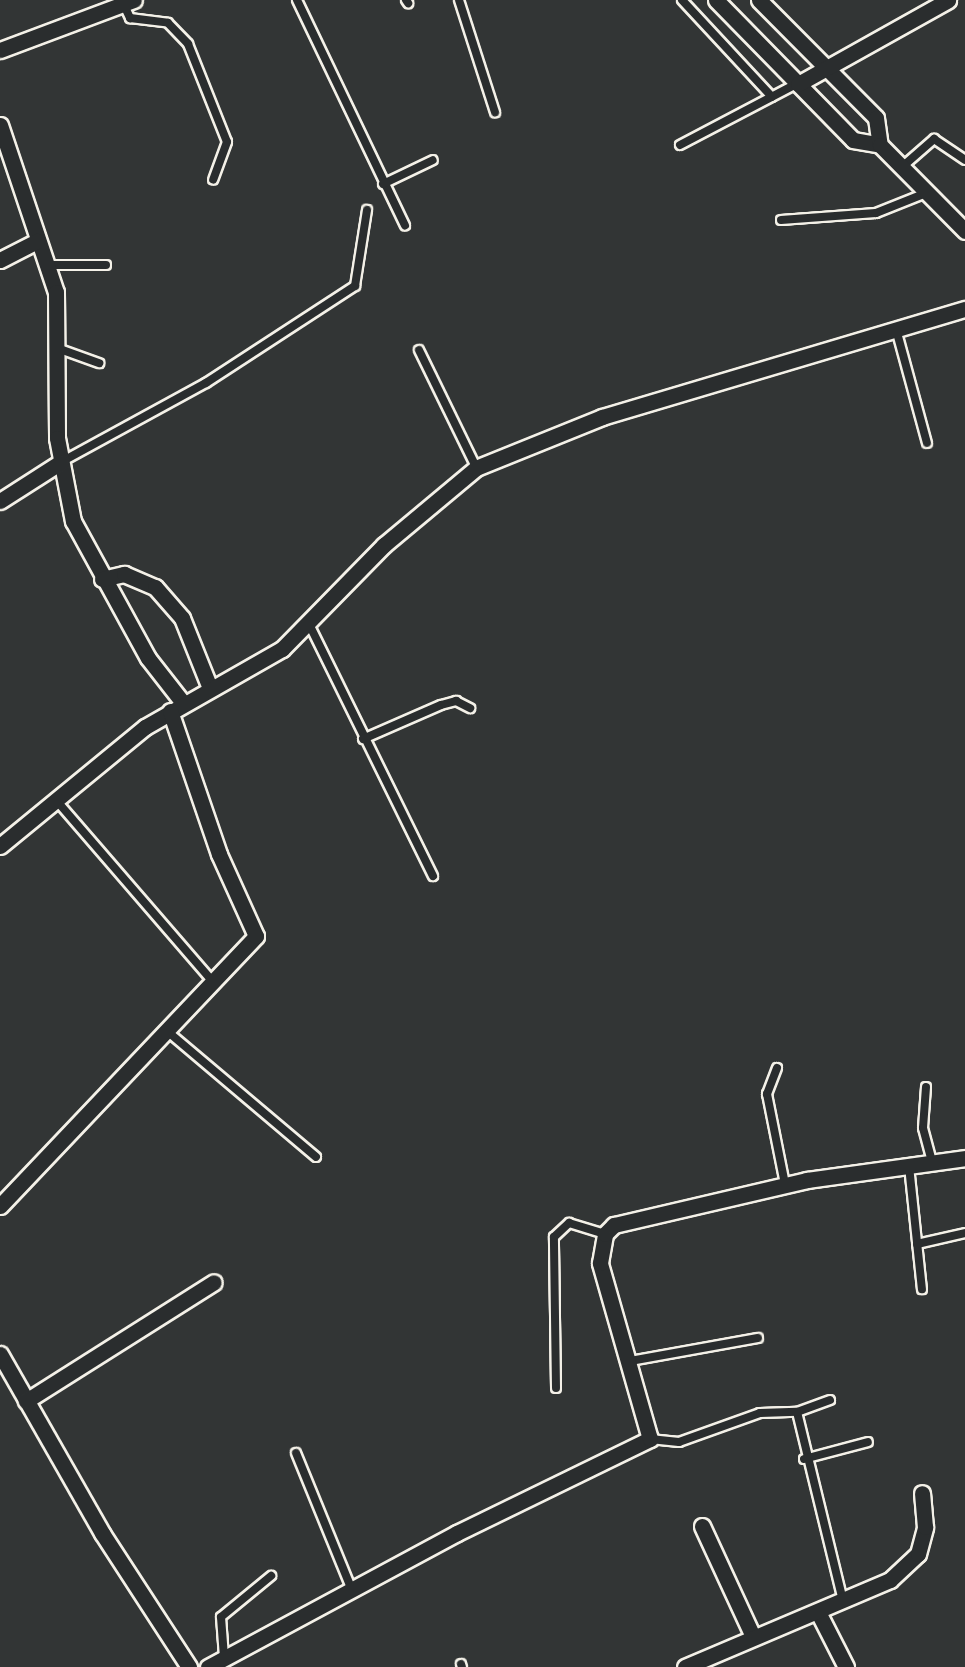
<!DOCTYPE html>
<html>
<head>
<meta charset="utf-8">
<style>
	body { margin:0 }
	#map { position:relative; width:965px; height:1667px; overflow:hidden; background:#323535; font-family:Pangolin,sans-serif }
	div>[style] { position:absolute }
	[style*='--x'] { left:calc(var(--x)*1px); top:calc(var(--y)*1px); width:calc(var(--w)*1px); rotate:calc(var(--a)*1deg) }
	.roads { filter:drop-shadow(2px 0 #f4f1e8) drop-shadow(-2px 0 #f4f1e8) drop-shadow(0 2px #f4f1e8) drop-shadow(0 -2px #f4f1e8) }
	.service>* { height:8px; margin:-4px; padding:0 4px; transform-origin:4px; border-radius:4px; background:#2a2d2e }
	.minor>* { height:15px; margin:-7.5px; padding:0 7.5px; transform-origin:7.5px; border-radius:7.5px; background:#2a2d2e }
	span { translate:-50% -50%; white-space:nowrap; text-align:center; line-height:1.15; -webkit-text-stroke:10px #2a2d2e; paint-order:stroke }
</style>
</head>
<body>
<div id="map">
	<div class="roads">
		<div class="service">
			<i style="--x:297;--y:0;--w:250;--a:64.4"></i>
			<i style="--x:406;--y:0;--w:4;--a:56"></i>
			<i style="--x:459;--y:0;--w:118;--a:72.2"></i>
			<i style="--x:682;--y:0;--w:132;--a:47.1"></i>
			<i style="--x:123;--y:3;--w:17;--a:65"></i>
			<i style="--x:130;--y:18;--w:38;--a:7"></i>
			<i style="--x:168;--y:23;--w:29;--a:46"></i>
			<i style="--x:188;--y:44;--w:105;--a:68.3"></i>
			<i style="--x:227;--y:142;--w:40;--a:110.2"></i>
			<i style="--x:680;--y:145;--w:131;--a:-27.7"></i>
			<i style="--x:902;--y:167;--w:43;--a:-41.2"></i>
			<i style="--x:934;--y:139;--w:37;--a:34"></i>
			<i style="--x:383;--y:184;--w:55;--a:-25.6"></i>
			<i style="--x:781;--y:220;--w:95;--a:-4.2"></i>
			<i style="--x:876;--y:213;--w:54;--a:-21.8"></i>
			<i style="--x:46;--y:265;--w:60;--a:0"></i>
			<i style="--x:896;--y:329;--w:118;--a:74.8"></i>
			<i style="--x:57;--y:348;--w:45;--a:19.7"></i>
			<i style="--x:419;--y:350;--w:130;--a:64"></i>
			<i style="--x:61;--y:462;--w:165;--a:-28.6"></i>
			<i style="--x:206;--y:383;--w:178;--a:-33.1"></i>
			<i style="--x:355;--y:286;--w:77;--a:-81"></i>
			<i style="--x:309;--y:624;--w:281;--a:63.8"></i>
			<i style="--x:363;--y:739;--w:85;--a:-23.6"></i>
			<i style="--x:441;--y:705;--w:16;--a:-15"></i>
			<i style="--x:456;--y:701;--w:16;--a:27"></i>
			<i style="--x:56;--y:800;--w:240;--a:49.2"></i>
			<i style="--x:167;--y:1031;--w:195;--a:40.2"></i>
			<i style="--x:777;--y:1068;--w:28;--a:111"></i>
			<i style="--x:767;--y:1094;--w:92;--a:78.7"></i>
			<i style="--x:926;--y:1087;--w:41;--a:94.2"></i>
			<i style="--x:923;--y:1128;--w:34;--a:75"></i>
			<i style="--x:909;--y:1166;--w:124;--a:84"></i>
			<i style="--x:917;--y:1244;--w:49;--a:-12.9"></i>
			<i style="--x:630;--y:1361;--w:130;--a:-10.2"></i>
			<i style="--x:556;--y:1388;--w:151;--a:-90.8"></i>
			<i style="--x:554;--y:1237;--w:21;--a:-43"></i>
			<i style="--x:569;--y:1223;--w:38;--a:17"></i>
			<i style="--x:830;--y:1400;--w:35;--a:160"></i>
			<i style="--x:797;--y:1412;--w:195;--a:76.3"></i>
			<i style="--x:650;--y:1439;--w:29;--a:6"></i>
			<i style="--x:679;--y:1442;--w:86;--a:-19.7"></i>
			<i style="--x:760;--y:1413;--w:37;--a:-2"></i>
			<i style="--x:296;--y:1453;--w:146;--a:67.8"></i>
			<i style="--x:804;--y:1459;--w:66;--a:-14.9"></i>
			<i style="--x:224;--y:1657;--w:40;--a:-94.3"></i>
			<i style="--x:221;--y:1617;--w:65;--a:-39.4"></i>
			<i style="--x:461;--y:1664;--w:3;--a:72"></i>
		</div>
		<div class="minor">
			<i style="--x:716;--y:0;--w:196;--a:45.6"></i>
			<i style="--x:853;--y:140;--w:27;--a:10"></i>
			<i style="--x:759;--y:0;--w:166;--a:45.2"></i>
			<i style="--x:876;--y:118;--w:27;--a:82"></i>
			<i style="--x:880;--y:145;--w:121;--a:45.3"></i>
			<i style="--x:0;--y:50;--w:143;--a:-20.5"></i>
			<i style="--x:798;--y:84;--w:172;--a:-29.2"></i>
			<i style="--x:0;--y:125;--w:176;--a:71.5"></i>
			<i style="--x:56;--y:292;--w:146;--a:89.6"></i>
			<i style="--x:57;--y:438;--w:85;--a:79.1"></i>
			<i style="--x:73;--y:521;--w:156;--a:61.3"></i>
			<i style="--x:148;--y:658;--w:57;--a:52.1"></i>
			<i style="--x:0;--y:260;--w:42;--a:-27.2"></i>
			<i style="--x:0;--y:501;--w:72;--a:-32.6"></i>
			<i style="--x:102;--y:579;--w:23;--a:-13"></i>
			<i style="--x:124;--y:574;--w:34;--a:23"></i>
			<i style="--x:155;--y:587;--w:41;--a:48.9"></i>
			<i style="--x:182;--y:618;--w:75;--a:68.2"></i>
			<i style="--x:0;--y:846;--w:188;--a:-39.4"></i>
			<i style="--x:145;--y:727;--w:158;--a:-29.7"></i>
			<i style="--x:282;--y:649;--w:146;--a:-45.6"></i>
			<i style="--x:384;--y:545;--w:120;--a:-39.9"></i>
			<i style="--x:476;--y:468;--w:136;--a:-22"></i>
			<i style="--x:602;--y:417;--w:379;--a:-16.6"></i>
			<i style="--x:0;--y:1206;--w:372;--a:-46.5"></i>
			<i style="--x:256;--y:936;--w:90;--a:-114.3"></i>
			<i style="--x:219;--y:854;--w:151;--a:-108.9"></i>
			<i style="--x:0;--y:1354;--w:206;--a:60.3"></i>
			<i style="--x:102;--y:1533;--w:160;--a:57"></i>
			<i style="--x:26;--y:1401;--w:222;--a:-32.3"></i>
			<i style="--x:702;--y:1526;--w:119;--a:65.2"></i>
			<i style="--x:818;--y:1612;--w:62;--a:63"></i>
			<i style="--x:208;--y:1667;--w:283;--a:-28.3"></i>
			<i style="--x:457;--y:1533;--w:215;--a:-26"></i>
			<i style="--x:650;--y:1439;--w:183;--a:-105.9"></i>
			<i style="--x:600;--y:1263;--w:29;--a:-80"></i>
			<i style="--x:605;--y:1234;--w:13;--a:-45"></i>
			<i style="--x:614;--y:1225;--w:198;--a:-13.1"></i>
			<i style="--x:807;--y:1180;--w:160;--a:-7.9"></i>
			<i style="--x:685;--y:1667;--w:223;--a:-23"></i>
			<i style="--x:890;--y:1580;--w:38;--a:-43"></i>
			<i style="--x:918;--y:1554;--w:28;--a:-75"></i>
			<i style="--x:925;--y:1527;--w:34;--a:-95"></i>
		</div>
	</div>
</div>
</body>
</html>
